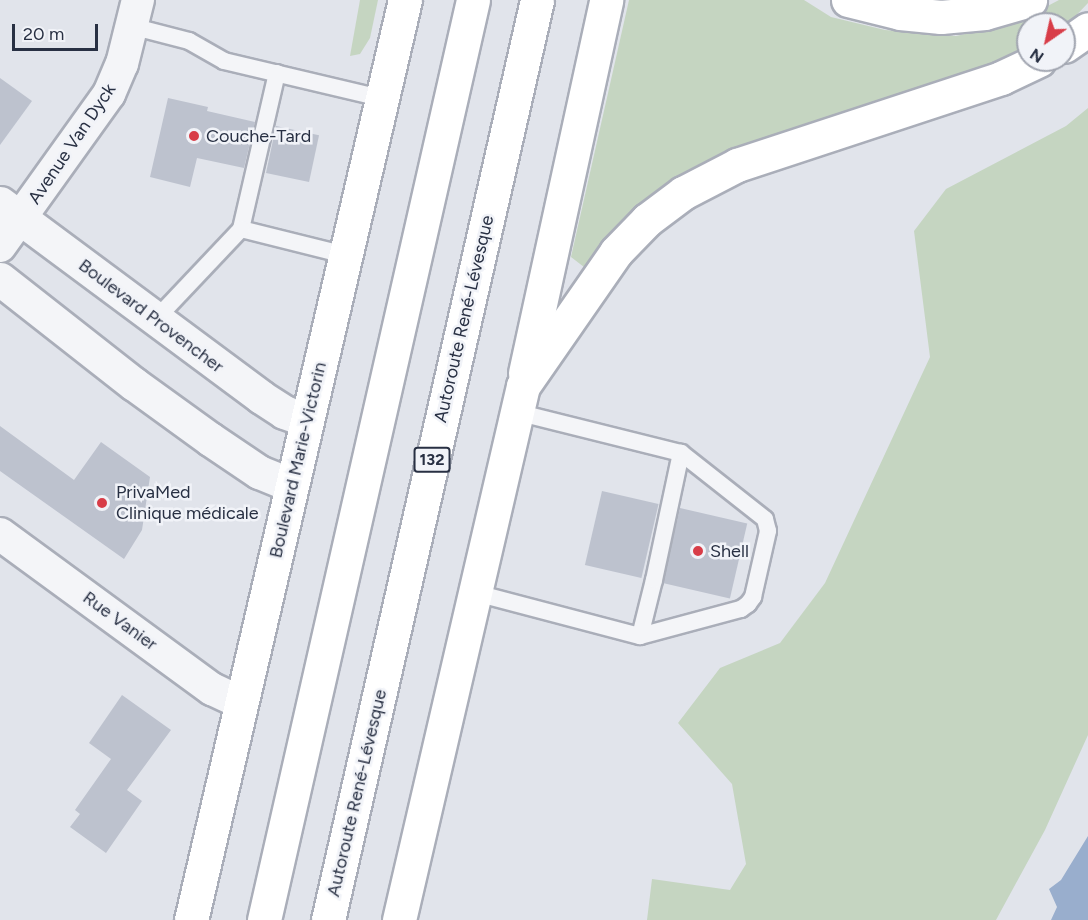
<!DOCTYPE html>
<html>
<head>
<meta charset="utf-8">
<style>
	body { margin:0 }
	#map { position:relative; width:1088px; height:920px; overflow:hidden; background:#e1e4eb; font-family:Figtree,sans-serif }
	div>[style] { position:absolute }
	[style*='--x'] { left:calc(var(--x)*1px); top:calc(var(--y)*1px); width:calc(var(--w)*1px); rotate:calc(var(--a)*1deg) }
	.green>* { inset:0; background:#c5d5c1 }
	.water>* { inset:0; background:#99aecd }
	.building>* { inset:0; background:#bdc2ce; transform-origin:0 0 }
	.roads { filter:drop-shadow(2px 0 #aaaeb9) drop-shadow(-2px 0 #aaaeb9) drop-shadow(0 2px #aaaeb9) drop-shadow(0 -2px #aaaeb9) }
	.service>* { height:16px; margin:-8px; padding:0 8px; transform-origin:8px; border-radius:8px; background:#f4f5f8 }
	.minor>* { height:32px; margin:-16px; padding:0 16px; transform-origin:16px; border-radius:16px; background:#f4f5f8 }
	.tertiary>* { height:33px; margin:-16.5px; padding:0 16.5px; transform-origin:16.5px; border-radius:16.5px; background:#f4f5f8 }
	.primary>* { height:33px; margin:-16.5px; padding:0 16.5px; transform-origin:16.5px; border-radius:16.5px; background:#fff }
	.motorway>* { height:33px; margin:-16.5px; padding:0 16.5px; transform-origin:16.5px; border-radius:16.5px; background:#fff }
	.dots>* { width:16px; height:16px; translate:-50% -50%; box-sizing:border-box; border:3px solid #f1f3f8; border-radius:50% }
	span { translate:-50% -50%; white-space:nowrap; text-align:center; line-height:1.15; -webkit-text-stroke:5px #f1f3f8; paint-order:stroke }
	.shield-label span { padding:2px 4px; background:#f1f3f8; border:2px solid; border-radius:4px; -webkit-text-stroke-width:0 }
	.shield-label { font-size:16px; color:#283043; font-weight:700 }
	.poi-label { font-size:18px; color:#283043 }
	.left { translate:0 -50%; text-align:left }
	.street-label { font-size:18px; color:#283043 }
	.north { position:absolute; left:1016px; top:12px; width:60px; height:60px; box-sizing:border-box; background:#f1f3f8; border:2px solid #a1a5b0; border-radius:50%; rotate:214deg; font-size:16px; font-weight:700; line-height:24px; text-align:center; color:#283043 }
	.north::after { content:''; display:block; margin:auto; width:21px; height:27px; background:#d83d48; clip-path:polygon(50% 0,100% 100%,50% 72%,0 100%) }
	.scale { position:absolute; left:12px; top:24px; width:86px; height:27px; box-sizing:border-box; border:3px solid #283043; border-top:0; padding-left:8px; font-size:18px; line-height:21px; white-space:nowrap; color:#283043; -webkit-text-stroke:4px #f1f3f8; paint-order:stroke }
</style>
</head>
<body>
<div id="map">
	<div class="green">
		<i style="clip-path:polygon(360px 0,378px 0,370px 38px,360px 54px,350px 56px)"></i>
		<i style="clip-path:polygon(629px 0,804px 0,831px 17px,885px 30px,956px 36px,1015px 23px,1059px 0,1088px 0,1088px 3px,1064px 28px,1064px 24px,1028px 24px,1028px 53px,757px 143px,688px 170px,633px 214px,584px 267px,571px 257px)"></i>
		<i style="clip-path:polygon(1088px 108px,1088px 735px,1045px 830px,996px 920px,647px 920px,652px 879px,730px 890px,746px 864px,732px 784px,678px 723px,720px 668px,780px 643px,825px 583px,930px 357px,914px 231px,946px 189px,1066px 126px)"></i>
	</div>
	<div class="water">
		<i style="clip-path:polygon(1088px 836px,1088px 920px,1051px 920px,1057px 907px,1049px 889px,1061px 880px)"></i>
	</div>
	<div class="building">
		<i style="clip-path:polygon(0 78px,32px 101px,0 145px)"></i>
		<i style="clip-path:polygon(168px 98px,208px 107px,207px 111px,255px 122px,244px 168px,197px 158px,190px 187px,150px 177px)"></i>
		<i style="left:276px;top:126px;width:44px;height:48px;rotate:12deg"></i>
		<i style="clip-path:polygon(0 426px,74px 480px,101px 442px,150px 477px,142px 530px,124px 559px,0 471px)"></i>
		<i style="left:602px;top:491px;width:58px;height:76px;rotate:13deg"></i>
		<i style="left:680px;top:508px;width:69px;height:77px;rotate:13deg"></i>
		<i style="clip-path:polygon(122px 695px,171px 730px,127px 790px,142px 801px,106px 853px,70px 827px,80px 814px,75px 810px,111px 759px,89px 743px)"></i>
	</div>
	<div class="roads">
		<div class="service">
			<i style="--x:131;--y:26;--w:60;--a:14.5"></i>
			<i style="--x:189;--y:41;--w:40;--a:29.7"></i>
			<i style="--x:224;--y:61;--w:161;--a:13.3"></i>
			<i style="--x:277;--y:73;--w:160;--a:103"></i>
			<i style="--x:241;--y:229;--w:107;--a:14"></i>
			<i style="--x:156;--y:319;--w:124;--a:-46.6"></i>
			<i style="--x:476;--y:593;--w:170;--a:14.7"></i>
			<i style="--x:640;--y:636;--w:58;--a:-76"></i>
			<i style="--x:654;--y:580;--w:130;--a:-78"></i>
			<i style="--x:681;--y:453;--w:169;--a:-166"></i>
			<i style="--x:640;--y:636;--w:105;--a:-15"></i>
			<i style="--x:741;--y:609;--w:9;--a:-36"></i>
			<i style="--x:748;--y:604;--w:9;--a:-54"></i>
			<i style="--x:753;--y:597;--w:68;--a:-77.2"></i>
			<i style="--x:768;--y:531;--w:12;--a:-104"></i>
			<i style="--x:765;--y:519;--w:107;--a:-141.8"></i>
		</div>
		<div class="minor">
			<i style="--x:0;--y:246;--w:187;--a:-54.4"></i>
			<i style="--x:109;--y:94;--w:33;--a:-67"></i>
			<i style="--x:122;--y:64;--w:66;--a:-76"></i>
			<i style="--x:0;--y:534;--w:263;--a:36.2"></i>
			<i style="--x:212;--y:689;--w:33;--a:25"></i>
		</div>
		<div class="tertiary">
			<i style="--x:0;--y:203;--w:325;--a:36.6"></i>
			<i style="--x:261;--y:397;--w:27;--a:33"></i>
			<i style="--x:284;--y:412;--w:23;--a:20"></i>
			<i style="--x:0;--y:279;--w:170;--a:38.1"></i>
			<i style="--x:134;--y:384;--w:94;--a:35.9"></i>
			<i style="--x:210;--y:439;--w:59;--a:34"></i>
			<i style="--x:259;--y:472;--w:35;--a:22"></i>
		</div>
		<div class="primary">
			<i style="--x:191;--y:920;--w:945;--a:-76.91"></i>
			<i style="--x:399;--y:920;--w:548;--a:-76.93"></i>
		</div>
		<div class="motorway">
			<i style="--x:848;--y:0;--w:54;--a:14"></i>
			<i style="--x:900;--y:13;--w:41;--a:5.6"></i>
			<i style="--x:941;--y:17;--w:44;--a:-5.2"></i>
			<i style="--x:985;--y:13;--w:47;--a:-16.1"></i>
			<i style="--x:1064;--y:46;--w:29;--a:-35"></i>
			<i style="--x:525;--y:373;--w:382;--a:-77.7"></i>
			<i style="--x:523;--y:386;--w:163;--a:-55.2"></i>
			<i style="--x:616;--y:252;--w:45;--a:-45.9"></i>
			<i style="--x:647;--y:220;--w:45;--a:-36.9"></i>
			<i style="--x:683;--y:193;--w:61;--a:-27.4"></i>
			<i style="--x:737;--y:165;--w:278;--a:-18.2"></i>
			<i style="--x:1001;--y:78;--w:42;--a:-25.3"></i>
			<i style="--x:264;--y:920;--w:943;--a:-77.2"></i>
			<i style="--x:328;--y:920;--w:943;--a:-77.2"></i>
		</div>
	</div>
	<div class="dots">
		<i style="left:194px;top:136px;background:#d83d48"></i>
		<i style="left:102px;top:503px;background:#d83d48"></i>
		<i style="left:698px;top:551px;background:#d83d48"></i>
	</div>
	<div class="shield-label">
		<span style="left:432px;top:460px">132</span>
	</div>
	<div class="poi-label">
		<span class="left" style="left:206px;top:136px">Couche-Tard</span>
		<span class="left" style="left:116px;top:503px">PrivaMed<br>Clinique médicale</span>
		<span class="left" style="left:710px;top:551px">Shell</span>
	</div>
	<div class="street-label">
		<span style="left:72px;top:144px;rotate:-56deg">Avenue Van Dyck</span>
		<span style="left:151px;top:316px;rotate:37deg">Boulevard Provencher</span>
		<span style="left:464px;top:319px;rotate:-77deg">Autoroute René-Lévesque</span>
		<span style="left:298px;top:460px;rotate:-77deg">Boulevard Marie-Victorin</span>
		<span style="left:120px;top:621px;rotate:36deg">Rue Vanier</span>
		<span style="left:357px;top:793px;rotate:-77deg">Autoroute René-Lévesque</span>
	</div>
	<div class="north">N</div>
	<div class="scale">20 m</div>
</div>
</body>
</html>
